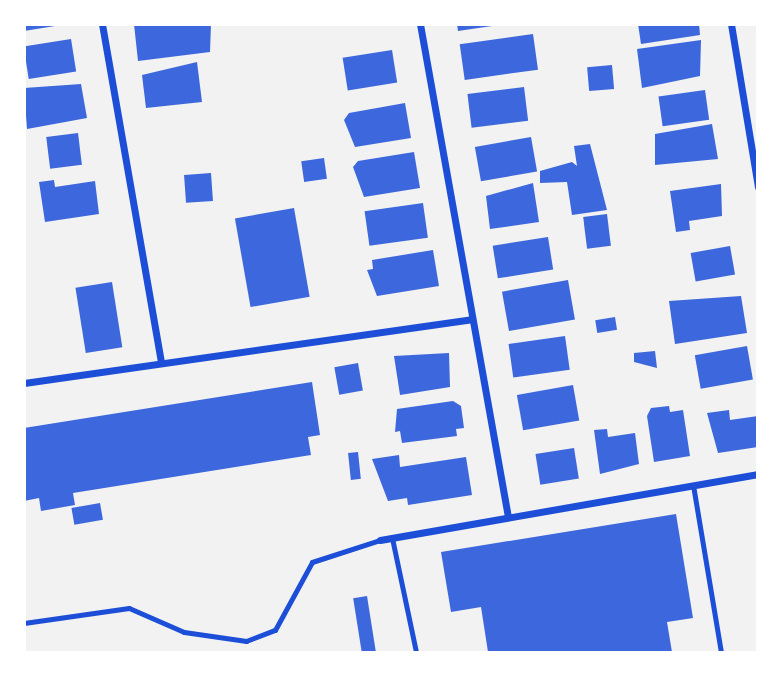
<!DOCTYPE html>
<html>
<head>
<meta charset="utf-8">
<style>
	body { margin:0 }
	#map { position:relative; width:782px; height:677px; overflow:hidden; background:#f2f2f2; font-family:Rubik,sans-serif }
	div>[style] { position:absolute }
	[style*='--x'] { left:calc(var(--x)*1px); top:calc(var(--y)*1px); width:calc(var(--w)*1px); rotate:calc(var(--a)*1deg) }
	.building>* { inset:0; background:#3d67dc; transform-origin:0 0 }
	.service>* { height:5px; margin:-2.5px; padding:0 2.5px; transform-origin:2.5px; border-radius:2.5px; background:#1d4ed8 }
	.minor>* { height:7px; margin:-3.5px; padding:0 3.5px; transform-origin:3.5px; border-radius:3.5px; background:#1d4ed8 }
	span { translate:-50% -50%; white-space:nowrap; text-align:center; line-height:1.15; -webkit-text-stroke:5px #fff; paint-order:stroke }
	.frame { position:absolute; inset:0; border:26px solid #fff; pointer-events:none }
</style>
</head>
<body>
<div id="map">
	<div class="building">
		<i style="clip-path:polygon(24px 24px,54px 24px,55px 26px,24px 31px)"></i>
		<i style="clip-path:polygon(134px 24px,211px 24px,210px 52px,138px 61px)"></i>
		<i style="clip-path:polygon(457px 24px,492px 24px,492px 26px,458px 31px)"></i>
		<i style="clip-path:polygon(638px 24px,699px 24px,700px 35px,641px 44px)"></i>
		<i style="left:533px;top:34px;width:36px;height:74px;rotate:82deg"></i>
		<i style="left:71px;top:39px;width:33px;height:48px;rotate:81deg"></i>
		<i style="clip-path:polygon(701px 40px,700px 76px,642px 88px,637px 49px)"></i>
		<i style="left:392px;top:50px;width:33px;height:50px;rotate:81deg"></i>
		<i style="clip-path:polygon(197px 62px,202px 102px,146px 108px,142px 75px)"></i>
		<i style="left:612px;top:65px;width:24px;height:25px;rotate:85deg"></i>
		<i style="clip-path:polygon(81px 84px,87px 118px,27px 129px,24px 88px)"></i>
		<i style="left:524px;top:87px;width:34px;height:57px;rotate:83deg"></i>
		<i style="left:705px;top:90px;width:30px;height:47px;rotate:82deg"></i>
		<i style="clip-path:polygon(405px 103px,411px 138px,355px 147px,344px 120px,349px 113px)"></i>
		<i style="clip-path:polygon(712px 124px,718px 159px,655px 165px,655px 134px)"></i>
		<i style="left:78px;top:133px;width:32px;height:32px;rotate:83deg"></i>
		<i style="left:531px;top:137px;width:35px;height:57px;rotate:80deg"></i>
		<i style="clip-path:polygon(590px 144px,607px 210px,572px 215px,567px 182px,540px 183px,540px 171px,572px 162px,577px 166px,574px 146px)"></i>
		<i style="clip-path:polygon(414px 152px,420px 188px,364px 197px,353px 167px,358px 161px)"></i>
		<i style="left:324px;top:158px;width:21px;height:23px;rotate:82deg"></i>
		<i style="left:211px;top:173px;width:28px;height:27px;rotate:86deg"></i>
		<i style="clip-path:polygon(54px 180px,55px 187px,95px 181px,99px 214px,45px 222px,39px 182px)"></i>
		<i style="clip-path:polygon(533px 183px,539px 222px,490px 229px,486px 196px)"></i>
		<i style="clip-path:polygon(721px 184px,722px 216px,689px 221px,690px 230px,676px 232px,670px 191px)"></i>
		<i style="left:423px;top:203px;width:35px;height:59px;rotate:82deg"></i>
		<i style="left:294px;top:208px;width:90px;height:60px;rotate:80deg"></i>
		<i style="left:607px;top:214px;width:32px;height:24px;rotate:83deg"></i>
		<i style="left:548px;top:237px;width:33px;height:56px;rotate:81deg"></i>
		<i style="left:730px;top:246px;width:29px;height:40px;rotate:80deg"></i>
		<i style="clip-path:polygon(433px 250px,439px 286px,377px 296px,367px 270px,373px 269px,372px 260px)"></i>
		<i style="left:568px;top:280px;width:40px;height:67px;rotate:80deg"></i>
		<i style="left:112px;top:282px;width:66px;height:37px;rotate:81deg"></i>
		<i style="clip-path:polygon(741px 296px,747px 333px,675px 344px,669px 301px)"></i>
		<i style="left:615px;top:317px;width:13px;height:20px;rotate:81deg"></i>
		<i style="left:565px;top:336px;width:34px;height:57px;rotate:82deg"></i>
		<i style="left:747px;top:346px;width:34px;height:53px;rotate:80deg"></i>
		<i style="clip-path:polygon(655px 351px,657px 368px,634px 362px,634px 353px)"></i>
		<i style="clip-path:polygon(449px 353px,450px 387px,400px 395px,394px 356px)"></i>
		<i style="left:358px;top:363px;width:28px;height:24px;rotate:80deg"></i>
		<i style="clip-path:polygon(312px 382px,320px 435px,308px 437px,311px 455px,73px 493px,75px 505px,41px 511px,39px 498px,24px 501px,24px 428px)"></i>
		<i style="left:573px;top:385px;width:36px;height:57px;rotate:80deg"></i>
		<i style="clip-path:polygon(453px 401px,461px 406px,464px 428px,456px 429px,457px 436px,402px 443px,400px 431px,395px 432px,397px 409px)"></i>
		<i style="clip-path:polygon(669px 406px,670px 412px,683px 410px,690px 456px,654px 462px,647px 416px,651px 408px)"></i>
		<i style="clip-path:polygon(729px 410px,730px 420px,758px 416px,758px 447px,718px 453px,707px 413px)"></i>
		<i style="clip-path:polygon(607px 429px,608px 437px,635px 433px,639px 464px,600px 474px,594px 430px)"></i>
		<i style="left:574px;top:448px;width:31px;height:39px;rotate:81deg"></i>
		<i style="left:358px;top:452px;width:27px;height:10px;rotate:84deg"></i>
		<i style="clip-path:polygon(399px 455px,400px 467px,466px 457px,472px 495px,408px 505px,407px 498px,388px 501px,372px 459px)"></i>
		<i style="left:100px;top:503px;width:17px;height:29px;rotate:80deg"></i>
		<i style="clip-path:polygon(676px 514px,693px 618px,667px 622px,672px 652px,488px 652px,481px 607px,451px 612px,441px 552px)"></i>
		<i style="left:367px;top:596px;width:57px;height:14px;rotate:81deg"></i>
	</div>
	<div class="service">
		<i style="--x:693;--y:485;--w:169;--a:80.5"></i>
		<i style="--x:392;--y:538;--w:116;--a:78.1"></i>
		<i style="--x:24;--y:623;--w:106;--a:-8.1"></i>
		<i style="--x:129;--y:608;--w:60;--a:23.6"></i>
		<i style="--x:184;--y:632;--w:63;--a:8.3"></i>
		<i style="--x:246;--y:641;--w:31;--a:-21"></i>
		<i style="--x:275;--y:630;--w:77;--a:-61.4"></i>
		<i style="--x:312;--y:562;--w:71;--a:-17.9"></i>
	</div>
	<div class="minor">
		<i style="--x:102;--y:24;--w:342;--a:80.1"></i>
		<i style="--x:420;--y:24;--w:501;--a:79.88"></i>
		<i style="--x:731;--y:24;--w:165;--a:80.6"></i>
		<i style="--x:24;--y:383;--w:452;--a:-8.1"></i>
		<i style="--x:380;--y:540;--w:384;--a:-9.9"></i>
	</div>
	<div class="frame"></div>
</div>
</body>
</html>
